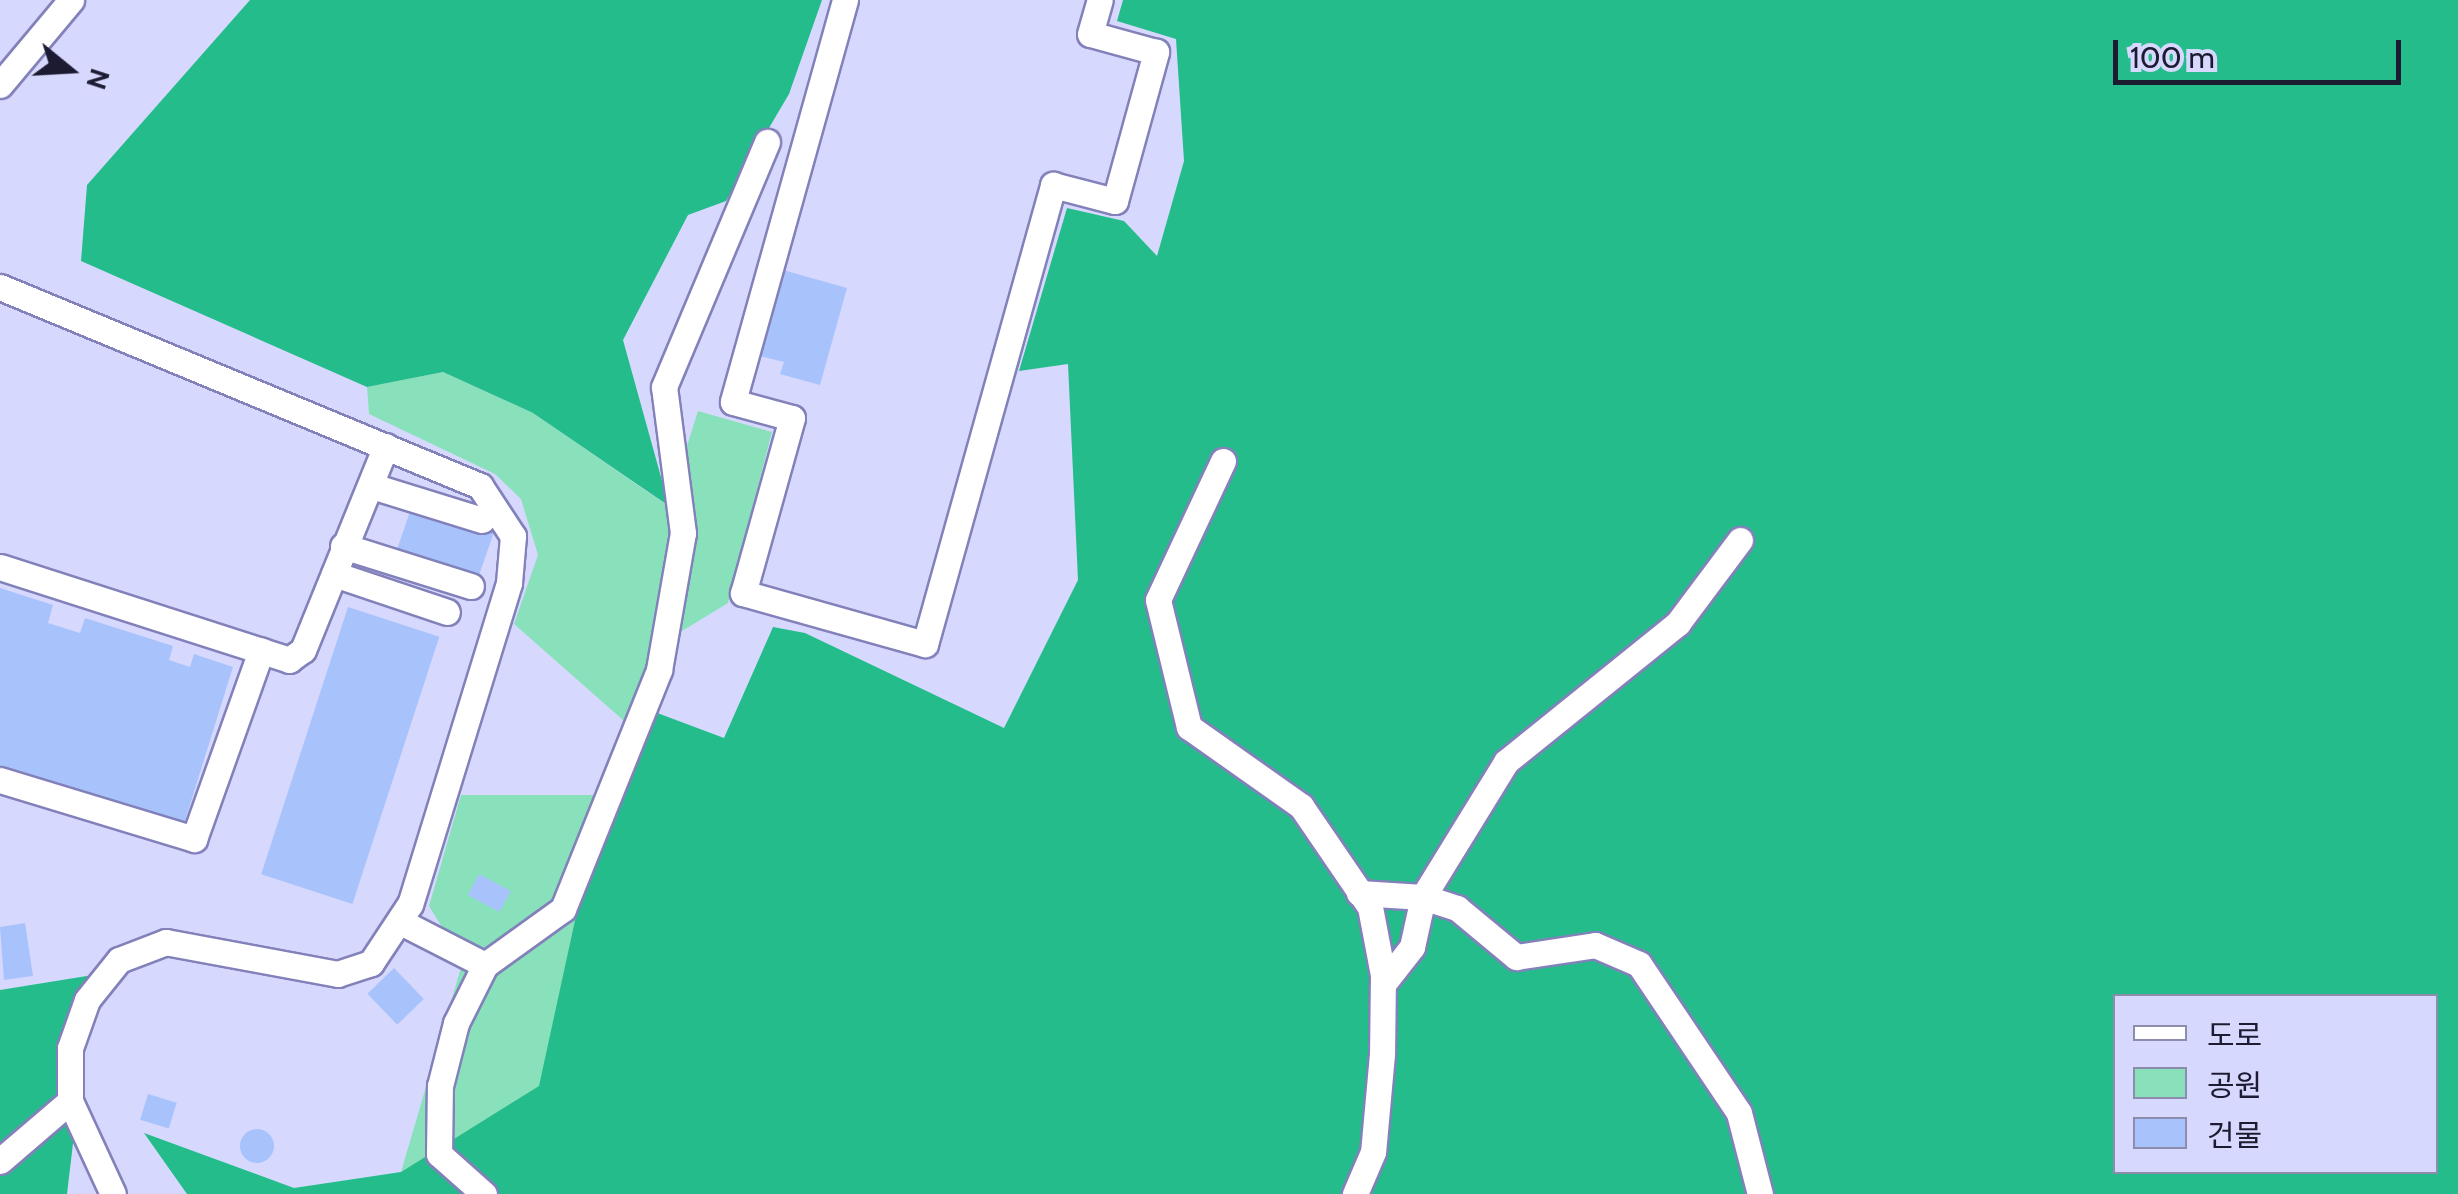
<!DOCTYPE html>
<html>
<head>
<meta charset="utf-8">
<style>
	body { margin:0 }
	#map { position:relative; width:2458px; height:1194px; overflow:hidden; background:#d7d8fe; font-family:Cabin,"Noto Sans KR",sans-serif }
	div>[style] { position:absolute }
	[style*='--x'] { left:calc(var(--x)*1px); top:calc(var(--y)*1px); width:calc(var(--w)*1px); rotate:calc(var(--a)*1deg) }
	.green>* { inset:0; background:#88e1ba }
	.forest>* { inset:0; background:#24bc8a }
	.building>* { inset:0; background:#a8c3fc; transform-origin:0 0 }
	.round { border-radius:50% }
	.roads { filter:drop-shadow(2px 0 #8281ba) drop-shadow(-2px 0 #8281ba) drop-shadow(0 2px #8281ba) drop-shadow(0 -2px #8281ba) }
	.minor>* { height:25px; margin:-12.5px; padding:0 12.5px; transform-origin:12.5px; border-radius:12.5px; background:#fff }
	span { translate:-50% -50%; white-space:nowrap; text-align:center; line-height:1.15; -webkit-text-stroke:8px #d7d8fe; paint-order:stroke }
	.legend { position:absolute; left:2113px; top:994px; width:325px; height:180px; box-sizing:border-box; background:#d7d8fe; border:2px solid #8c8cac; margin:0; padding:12px 18px; list-style:none; font-size:30px; color:#1c1b32 }
	.legend li { display:flex; align-items:center; gap:20px; height:50px }
	.legend b { width:50px; border:2px solid #8c8cac }
	.north { position:absolute; left:20px; top:20px; width:100px; height:100px; -webkit-text-stroke:8px #d7d8fe; paint-order:stroke; rotate:108deg; font-size:28px; font-weight:700; line-height:40px; text-align:center; color:#1c1b32 }
	.north::after { content:''; display:block; margin:auto; width:35px; height:45px; background:#1c1b32; clip-path:polygon(50% 0,100% 100%,50% 72%,0 100%) }
	.scale { position:absolute; left:2113px; top:40px; width:288px; height:45px; box-sizing:border-box; border:5px solid #1c1b32; border-top:0; padding-left:12px; font-size:30px; line-height:35px; white-space:nowrap; color:#1c1b32; -webkit-text-stroke:8px #d7d8fe; paint-order:stroke }
</style>
</head>
<body>
<div id="map">
	<div class="green">
		<i style="clip-path:polygon(443px 372px,533px 413px,668px 506px,698px 411px,772px 432px,728px 603px,682px 631px,577px 911px,540px 1086px,401px 1172px,463px 961px,429px 906px,461px 795px,603px 795px,623px 720px,514px 624px,538px 555px,521px 499px,495px 474px,369px 414px,367px 387px)"></i>
	</div>
	<div class="forest">
		<i style="clip-path:polygon(250px 0,822px 0,789px 94px,726px 201px,688px 215px,623px 340px,669px 506px,533px 413px,443px 372px,367px 387px,81px 261px,87px 185px)"></i>
		<i style="clip-path:polygon(evenodd,1123px 0,2458px 0,2458px 1194px,187px 1194px,144px 1133px,294px 1188px,401px 1172px,539px 1086px,577px 911px,652px 711px,724px 738px,773px 627px,805px 633px,1004px 728px,1078px 580px,1068px 364px,1019px 371px,1067px 208px,1124px 221px,1157px 256px,1184px 161px,1176px 39px,1117px 21px,1123px 0,2116px 996px,2436px 996px,2436px 1172px,2116px 1172px,2116px 996px)"></i>
		<i style="clip-path:polygon(93px 975px,67px 1194px,0 1194px,0 990px)"></i>
	</div>
	<div class="building">
		<i style="clip-path:polygon(783px 270px,847px 288px,820px 385px,780px 374px,784px 362px,760px 356px)"></i>
		<i style="left:413px;top:503px;width:86px;height:56px;rotate:19deg"></i>
		<i style="clip-path:polygon(0 588px,53px 605px,48px 623px,80px 633px,85px 618px,173px 646px,169px 660px,190px 667px,194px 654px,233px 667px,183px 827px,0 769px)"></i>
		<i style="left:348px;top:607px;width:96px;height:281px;rotate:18deg"></i>
		<i style="left:479px;top:874px;width:36px;height:24px;rotate:28deg"></i>
		<i style="clip-path:polygon(25px 923px,33px 976px,4px 980px,0 927px)"></i>
		<i style="left:394px;top:968px;width:43px;height:37px;rotate:46deg"></i>
		<i style="left:148px;top:1094px;width:30px;height:27px;rotate:17deg"></i>
		<i class="round" style="left:240px;top:1129px;width:34px;height:34px"></i>
	</div>
	<div class="roads">
		<div class="minor">
			<i style="--x:845;--y:0;--w:417;--a:105.6"></i>
			<i style="--x:733;--y:402;--w:61;--a:15.2"></i>
			<i style="--x:792;--y:418;--w:182;--a:105.6"></i>
			<i style="--x:743;--y:593;--w:189;--a:15.7"></i>
			<i style="--x:925;--y:644;--w:477;--a:-74.4"></i>
			<i style="--x:1053;--y:185;--w:64;--a:14.5"></i>
			<i style="--x:1115;--y:201;--w:155;--a:-74.6"></i>
			<i style="--x:1156;--y:52;--w:68;--a:-164.7"></i>
			<i style="--x:1090;--y:34;--w:35;--a:-74"></i>
			<i style="--x:0;--y:85;--w:111;--a:-50.1"></i>
			<i style="--x:0;--y:287;--w:520;--a:22.52"></i>
			<i style="--x:480;--y:486;--w:60;--a:56.6"></i>
			<i style="--x:513;--y:536;--w:47;--a:94.9"></i>
			<i style="--x:509;--y:583;--w:336;--a:107.1"></i>
			<i style="--x:410;--y:904;--w:71;--a:123.5"></i>
			<i style="--x:371;--y:963;--w:35;--a:162"></i>
			<i style="--x:338;--y:974;--w:175;--a:-169.5"></i>
			<i style="--x:166;--y:942;--w:50;--a:159"></i>
			<i style="--x:119;--y:960;--w:51;--a:128.7"></i>
			<i style="--x:87;--y:1000;--w:51;--a:109.5"></i>
			<i style="--x:70;--y:1048;--w:53;--a:90"></i>
			<i style="--x:70;--y:1101;--w:102;--a:65.2"></i>
			<i style="--x:1223;--y:461;--w:153;--a:115.1"></i>
			<i style="--x:1158;--y:600;--w:131;--a:76.3"></i>
			<i style="--x:1189;--y:727;--w:137;--a:35.2"></i>
			<i style="--x:1301;--y:806;--w:122;--a:55.7"></i>
			<i style="--x:1370;--y:907;--w:69;--a:79.2"></i>
			<i style="--x:1383;--y:975;--w:79;--a:90.7"></i>
			<i style="--x:1382;--y:1054;--w:98;--a:95.2"></i>
			<i style="--x:1373;--y:1152;--w:46;--a:113.2"></i>
			<i style="--x:372;--y:486;--w:115;--a:17.2"></i>
			<i style="--x:1740;--y:540;--w:104;--a:126.8"></i>
			<i style="--x:1678;--y:623;--w:221;--a:141.1"></i>
			<i style="--x:1506;--y:762;--w:158;--a:121.6"></i>
			<i style="--x:1423;--y:897;--w:36;--a:18"></i>
			<i style="--x:1457;--y:908;--w:77;--a:39.7"></i>
			<i style="--x:1516;--y:957;--w:80;--a:-8.6"></i>
			<i style="--x:1595;--y:945;--w:48;--a:23.4"></i>
			<i style="--x:1639;--y:964;--w:179;--a:56.1"></i>
			<i style="--x:1739;--y:1113;--w:84;--a:75.5"></i>
			<i style="--x:343;--y:546;--w:134;--a:17.4"></i>
			<i style="--x:0;--y:567;--w:304;--a:17.8"></i>
			<i style="--x:289;--y:660;--w:17;--a:-36"></i>
			<i style="--x:303;--y:650;--w:220;--a:-67.9"></i>
			<i style="--x:334;--y:574;--w:119;--a:18.6"></i>
			<i style="--x:0;--y:780;--w:203;--a:16.9"></i>
			<i style="--x:194;--y:839;--w:200;--a:-70.4"></i>
			<i style="--x:1359;--y:893;--w:64;--a:3.6"></i>
			<i style="--x:1423;--y:897;--w:51;--a:102.4"></i>
			<i style="--x:1412;--y:947;--w:47;--a:128.1"></i>
			<i style="--x:401;--y:922;--w:94;--a:27.1"></i>
			<i style="--x:0;--y:1161;--w:92;--a:-40.6"></i>
			<i style="--x:484;--y:1194;--w:60;--a:-138.4"></i>
			<i style="--x:439;--y:1154;--w:68;--a:-89.2"></i>
			<i style="--x:440;--y:1086;--w:65;--a:-75.7"></i>
			<i style="--x:456;--y:1023;--w:65;--a:-63.4"></i>
			<i style="--x:485;--y:965;--w:96;--a:-35.7"></i>
			<i style="--x:563;--y:909;--w:258;--a:-68.1"></i>
			<i style="--x:659;--y:670;--w:139;--a:-80.1"></i>
			<i style="--x:683;--y:533;--w:147;--a:-97.4"></i>
			<i style="--x:664;--y:387;--w:266;--a:-67.2"></i>
		</div>
	</div>
	<ul class="legend">
	<li><b style="height:12px;background:#fff"></b>도로</li>
	<li><b style="height:28px;background:#88e1ba"></b>공원</li>
	<li><b style="height:28px;background:#a8c3fc"></b>건물</li>
	</ul>
	<div class="north">N</div>
	<div class="scale">100 m</div>
</div>
</body>
</html>
